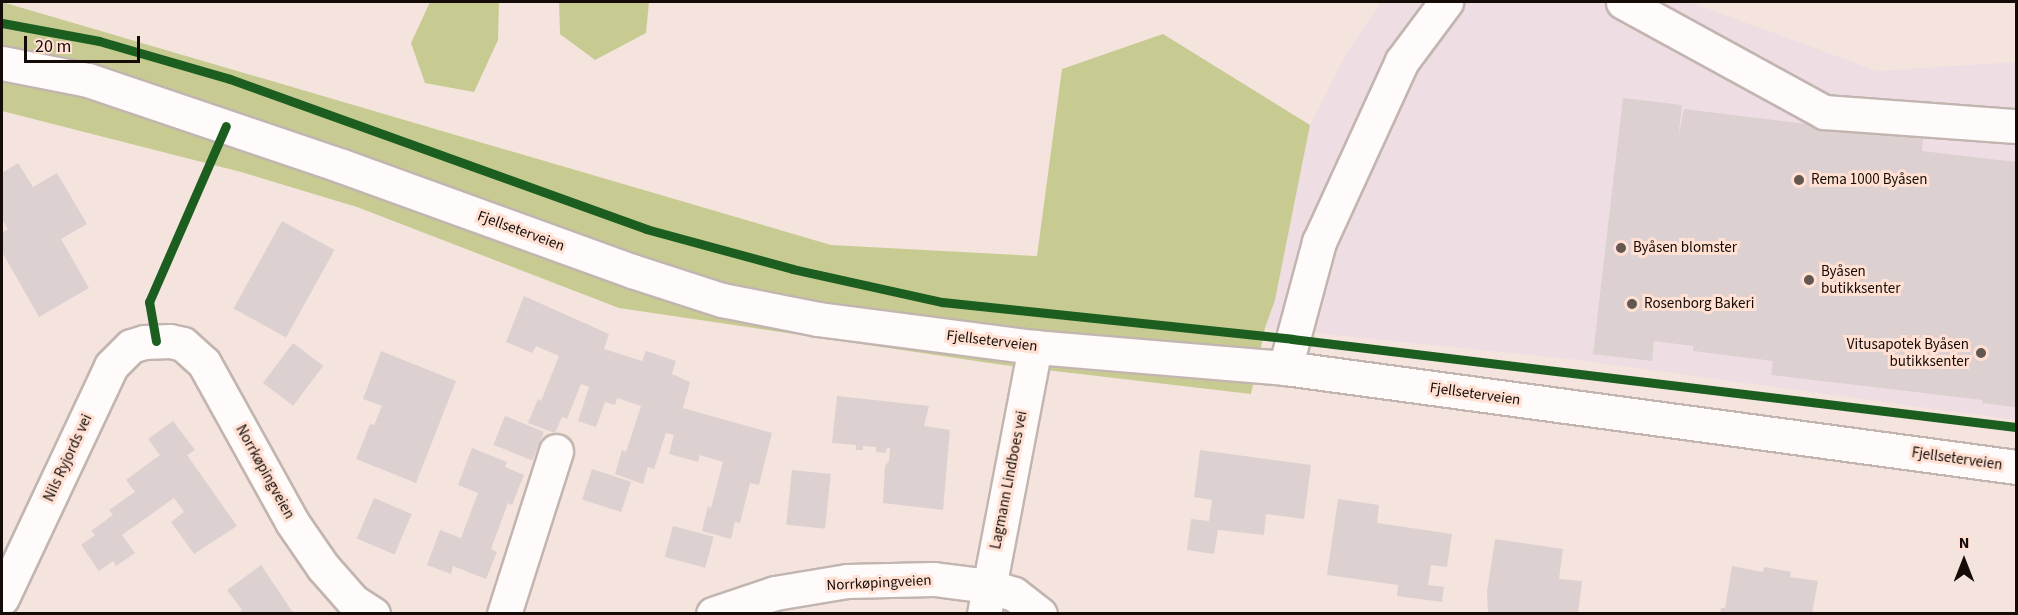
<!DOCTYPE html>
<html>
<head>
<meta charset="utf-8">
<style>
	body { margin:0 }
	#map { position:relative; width:2018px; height:615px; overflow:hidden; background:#f5e4dd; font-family:"Source Sans 3",sans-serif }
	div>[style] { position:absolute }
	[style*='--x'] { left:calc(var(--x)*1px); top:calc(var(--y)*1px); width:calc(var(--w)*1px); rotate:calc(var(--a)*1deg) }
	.commercial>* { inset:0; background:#eedde3 }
	.forest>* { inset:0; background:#c7cb92 }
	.building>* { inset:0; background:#dcd0d1; transform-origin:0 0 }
	.roads { filter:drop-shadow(2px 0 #c2b5af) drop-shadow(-2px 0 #c2b5af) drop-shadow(0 2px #c2b5af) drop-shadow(0 -2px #c2b5af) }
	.minor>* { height:33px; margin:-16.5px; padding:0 16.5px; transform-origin:16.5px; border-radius:16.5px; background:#fefbfa }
	.cycleway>* { height:9px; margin:-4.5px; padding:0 4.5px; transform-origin:4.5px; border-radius:4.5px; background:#1b5e20 }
	.dots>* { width:16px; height:16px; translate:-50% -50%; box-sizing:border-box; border:3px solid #ffe0d3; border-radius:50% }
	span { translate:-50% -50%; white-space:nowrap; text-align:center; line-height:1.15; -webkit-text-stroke:6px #ffe0d3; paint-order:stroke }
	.poi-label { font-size:15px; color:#150b07 }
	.left { translate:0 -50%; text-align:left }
	.right { translate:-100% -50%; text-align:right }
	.street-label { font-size:15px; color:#150b07 }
	.frame { position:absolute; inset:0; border:3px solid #150b07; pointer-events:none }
	.north { position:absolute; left:1934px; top:531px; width:60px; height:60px; -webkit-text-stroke:4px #ffe0d3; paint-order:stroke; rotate:0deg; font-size:16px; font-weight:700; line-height:24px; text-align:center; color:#150b07 }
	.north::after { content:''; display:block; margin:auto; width:21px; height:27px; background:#150b07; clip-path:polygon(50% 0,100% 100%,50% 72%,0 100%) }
	.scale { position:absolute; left:24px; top:36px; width:116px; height:27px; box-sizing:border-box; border:3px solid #150b07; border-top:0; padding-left:8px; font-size:18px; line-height:21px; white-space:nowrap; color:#150b07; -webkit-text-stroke:4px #ffe0d3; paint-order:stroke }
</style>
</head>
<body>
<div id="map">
	<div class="commercial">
		<i style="clip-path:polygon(1381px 2px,1690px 2px,1877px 71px,2016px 62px,2016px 420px,1570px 359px,1265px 328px,1275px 300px,1310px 125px,1344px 57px)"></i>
	</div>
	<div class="forest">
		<i style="clip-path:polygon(2px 2px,831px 245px,1037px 256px,1062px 69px,1163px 34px,1310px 125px,1275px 300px,1265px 328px,1251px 394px,1003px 365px,619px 308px,357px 207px,241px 172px,2px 111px)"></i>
		<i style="clip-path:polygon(430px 2px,499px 2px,498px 40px,474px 92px,425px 83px,411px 43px)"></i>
		<i style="clip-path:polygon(559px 2px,649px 2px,646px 33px,595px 60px,560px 34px)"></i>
	</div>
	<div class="building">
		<i style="clip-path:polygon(1623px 98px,1682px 105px,1678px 139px,1684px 109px,1923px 138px,1922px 151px,2016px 162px,2016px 407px,1982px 403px,1983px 400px,1771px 375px,1773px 361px,1693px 351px,1693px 346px,1654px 341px,1652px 361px,1593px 354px)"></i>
		<i style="clip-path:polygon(18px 163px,33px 187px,57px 173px,87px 224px,61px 239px,89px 288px,39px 317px,2px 252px,2px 233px,8px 229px,2px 219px,2px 173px)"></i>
		<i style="left:282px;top:221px;width:60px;height:100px;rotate:29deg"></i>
		<i style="clip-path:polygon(524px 296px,609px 334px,604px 349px,642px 361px,646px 351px,676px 361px,672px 374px,690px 382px,683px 408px,772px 433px,759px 485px,750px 483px,740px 523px,735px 522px,731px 539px,702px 531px,708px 506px,711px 508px,723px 462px,700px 455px,698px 462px,669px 454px,674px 435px,666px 433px,654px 469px,648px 467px,643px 484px,615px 474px,622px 450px,626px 452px,641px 406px,617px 398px,615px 405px,605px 402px,596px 427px,578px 421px,589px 387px,581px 384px,567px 419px,562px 417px,555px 433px,528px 423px,538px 399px,541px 401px,559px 356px,536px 346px,532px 353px,506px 342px)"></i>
		<i style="left:293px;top:343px;width:38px;height:50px;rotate:37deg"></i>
		<i style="clip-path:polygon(381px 351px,456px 381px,416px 483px,356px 459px,370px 424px,374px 425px,382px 406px,363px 399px)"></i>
		<i style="clip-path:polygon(837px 396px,929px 406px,924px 426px,950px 430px,943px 510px,883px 503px,885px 466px,889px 461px,890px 448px,887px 448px,886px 453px,876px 452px,876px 447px,863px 446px,863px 450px,856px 450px,856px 445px,832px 443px)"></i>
		<i style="left:505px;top:416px;width:42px;height:31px;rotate:22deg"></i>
		<i style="clip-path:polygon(173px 421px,195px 450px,187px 455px,237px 526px,194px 554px,171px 522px,184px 512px,174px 498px,122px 535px,135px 553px,116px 566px,113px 561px,99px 571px,81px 545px,95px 535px,91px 531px,113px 515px,109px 510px,135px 492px,126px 480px,160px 455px,148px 439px)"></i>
		<i style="clip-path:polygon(472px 448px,507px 462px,505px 467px,524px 475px,512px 505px,508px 503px,491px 549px,497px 552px,486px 579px,453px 566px,451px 574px,427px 565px,440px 530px,461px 538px,478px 493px,458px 485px)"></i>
		<i style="clip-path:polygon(1200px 450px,1311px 465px,1304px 519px,1266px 514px,1264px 535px,1218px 530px,1214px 554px,1187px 550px,1191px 519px,1209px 521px,1212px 500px,1194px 497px)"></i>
		<i style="left:592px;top:469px;width:41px;height:32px;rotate:18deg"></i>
		<i style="left:792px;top:470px;width:39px;height:55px;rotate:6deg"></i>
		<i style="left:374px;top:498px;width:41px;height:44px;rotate:23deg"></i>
		<i style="clip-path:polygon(1338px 499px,1379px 505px,1377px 523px,1452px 534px,1447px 567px,1431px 565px,1428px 585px,1444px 587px,1442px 602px,1397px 596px,1398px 585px,1327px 575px)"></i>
		<i style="left:673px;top:526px;width:42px;height:32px;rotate:15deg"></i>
		<i style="clip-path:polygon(1495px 539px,1563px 549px,1559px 579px,1582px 581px,1578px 614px,1488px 614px,1487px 592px)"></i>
		<i style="clip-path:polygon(261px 565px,294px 614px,237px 614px,242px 610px,227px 590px)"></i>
		<i style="clip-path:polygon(1732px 566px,1763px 572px,1764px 567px,1791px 572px,1790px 577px,1818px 581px,1812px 614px,1720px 614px,1721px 608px,1725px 608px)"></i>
	</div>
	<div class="roads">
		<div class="minor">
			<i style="--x:1623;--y:2;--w:229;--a:28.7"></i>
			<i style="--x:1824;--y:112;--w:193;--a:4.2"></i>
			<i style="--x:2;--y:63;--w:88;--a:11.2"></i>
			<i style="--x:88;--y:80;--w:268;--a:18.7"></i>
			<i style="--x:342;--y:166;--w:308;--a:19.9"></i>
			<i style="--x:632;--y:271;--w:95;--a:17.9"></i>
			<i style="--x:722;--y:300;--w:98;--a:11.2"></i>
			<i style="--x:818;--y:319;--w:219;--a:7.4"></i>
			<i style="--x:1035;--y:347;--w:251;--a:4.8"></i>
			<i style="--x:1285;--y:368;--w:738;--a:7.71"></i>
			<i style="--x:1285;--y:368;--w:131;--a:-74.9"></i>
			<i style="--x:1319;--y:242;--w:199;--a:-65.4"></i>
			<i style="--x:1402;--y:61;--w:74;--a:-53.3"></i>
			<i style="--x:2;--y:598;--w:256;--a:-64.8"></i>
			<i style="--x:111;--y:366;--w:28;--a:-45"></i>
			<i style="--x:131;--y:346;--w:14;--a:-17"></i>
			<i style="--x:144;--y:342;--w:26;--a:-2"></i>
			<i style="--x:170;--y:341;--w:13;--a:13"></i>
			<i style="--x:183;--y:344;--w:28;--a:42"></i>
			<i style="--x:204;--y:363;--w:182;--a:61"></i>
			<i style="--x:292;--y:522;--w:55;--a:55.4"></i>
			<i style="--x:323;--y:567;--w:45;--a:48.6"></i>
			<i style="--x:353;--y:601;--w:24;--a:33"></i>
			<i style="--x:504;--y:614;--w:171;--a:-72.3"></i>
			<i style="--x:713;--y:614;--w:65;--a:-18.7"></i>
			<i style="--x:775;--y:593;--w:73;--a:-9.5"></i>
			<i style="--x:847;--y:581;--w:87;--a:-1.3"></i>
			<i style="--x:934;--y:579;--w:54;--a:7.4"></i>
			<i style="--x:988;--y:586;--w:27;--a:17"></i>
			<i style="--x:1014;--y:594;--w:33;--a:38"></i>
			<i style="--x:984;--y:614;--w:272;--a:-79.2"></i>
		</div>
	</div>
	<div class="cycleway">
		<i style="--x:2;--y:23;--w:99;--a:10.5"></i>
		<i style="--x:99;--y:41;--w:136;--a:16.2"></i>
		<i style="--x:230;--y:79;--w:442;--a:19.8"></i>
		<i style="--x:646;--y:229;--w:152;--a:15.2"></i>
		<i style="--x:793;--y:269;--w:153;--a:12.5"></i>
		<i style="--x:942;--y:302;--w:352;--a:6"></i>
		<i style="--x:1292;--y:339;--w:729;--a:6.93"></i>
		<i style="--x:156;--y:341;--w:40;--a:-100"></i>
		<i style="--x:149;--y:302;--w:192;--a:-66.4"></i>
	</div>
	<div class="dots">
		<i style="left:1799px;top:180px;background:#635752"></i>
		<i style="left:1621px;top:248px;background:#635752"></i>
		<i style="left:1809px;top:280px;background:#635752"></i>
		<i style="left:1632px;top:304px;background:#635752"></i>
		<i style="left:1981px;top:353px;background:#635752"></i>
	</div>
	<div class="poi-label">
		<span class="left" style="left:1811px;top:180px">Rema 1000 Byåsen</span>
		<span class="left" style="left:1633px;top:248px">Byåsen blomster</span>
		<span class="left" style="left:1821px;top:280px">Byåsen<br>butikksenter</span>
		<span class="left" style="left:1644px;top:304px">Rosenborg Bakeri</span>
		<span class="right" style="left:1969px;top:353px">Vitusapotek Byåsen<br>butikksenter</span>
	</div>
	<div class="street-label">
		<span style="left:521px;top:231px;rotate:20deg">Fjellseterveien</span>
		<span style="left:992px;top:341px;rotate:7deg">Fjellseterveien</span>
		<span style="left:1475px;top:394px;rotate:8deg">Fjellseterveien</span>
		<span style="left:68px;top:458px;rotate:-65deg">Nils Ryjords vei</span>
		<span style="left:1957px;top:459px;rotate:8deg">Fjellseterveien</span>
		<span style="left:265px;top:472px;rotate:61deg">Norrkøpingveien</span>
		<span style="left:1009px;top:480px;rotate:-79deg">Lagmann Lindboes vei</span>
		<span style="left:879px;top:583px;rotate:-3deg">Norrkøpingveien</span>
	</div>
	<div class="frame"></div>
	<div class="north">N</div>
	<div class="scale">20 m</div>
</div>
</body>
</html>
